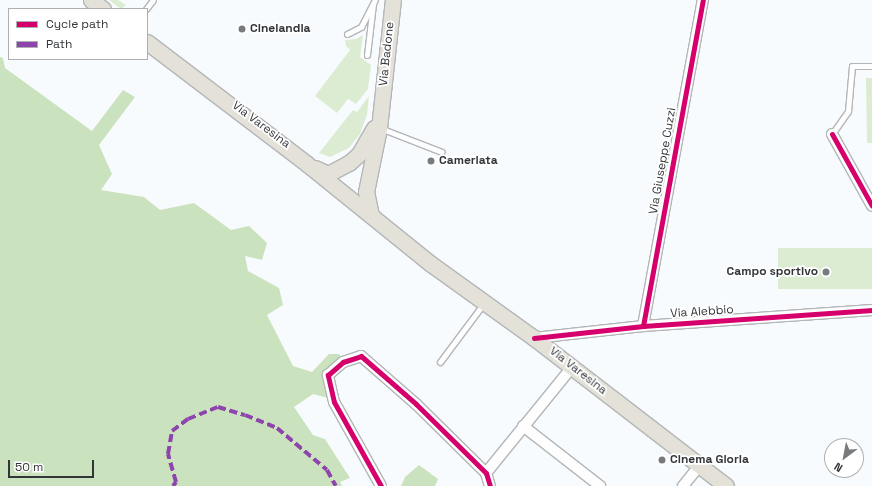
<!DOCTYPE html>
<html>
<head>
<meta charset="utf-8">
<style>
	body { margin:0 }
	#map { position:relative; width:872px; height:486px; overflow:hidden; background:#f8fbfd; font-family:"Space Grotesk",sans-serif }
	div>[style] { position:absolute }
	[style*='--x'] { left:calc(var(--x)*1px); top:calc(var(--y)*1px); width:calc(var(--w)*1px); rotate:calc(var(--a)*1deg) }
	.green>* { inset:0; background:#dcecd3; transform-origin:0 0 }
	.forest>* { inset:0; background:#cbe2be }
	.roads { filter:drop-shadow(1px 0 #b3b6b8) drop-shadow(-1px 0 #b3b6b8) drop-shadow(0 1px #b3b6b8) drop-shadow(0 -1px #b3b6b8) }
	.service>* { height:5px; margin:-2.5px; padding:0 2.5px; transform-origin:2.5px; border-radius:2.5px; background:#fefeff }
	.minor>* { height:10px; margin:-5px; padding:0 5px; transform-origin:5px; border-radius:5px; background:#fefeff }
	.primary>* { height:15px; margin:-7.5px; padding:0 7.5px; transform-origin:7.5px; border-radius:7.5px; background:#e4e1d8 }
	.quiet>* { height:4px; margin-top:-2px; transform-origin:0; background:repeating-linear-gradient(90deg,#8e44ad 0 8px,transparent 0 12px) }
	.cycleway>* { height:5px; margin:-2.5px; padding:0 2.5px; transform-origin:2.5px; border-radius:2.5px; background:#d6006c }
	.dots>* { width:11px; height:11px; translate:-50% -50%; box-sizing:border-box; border:2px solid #fff; border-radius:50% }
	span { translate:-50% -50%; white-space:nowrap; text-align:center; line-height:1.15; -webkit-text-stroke:3.5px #fff; paint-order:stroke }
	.poi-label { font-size:12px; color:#333639; font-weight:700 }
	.left { translate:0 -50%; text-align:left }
	.right { translate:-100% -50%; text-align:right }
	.street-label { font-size:12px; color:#333639 }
	.legend { position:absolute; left:8px; top:8px; width:140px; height:52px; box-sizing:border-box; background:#fff; border:1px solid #adafb0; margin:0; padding:5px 7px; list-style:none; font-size:12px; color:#333639 }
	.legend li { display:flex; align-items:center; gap:8px; height:20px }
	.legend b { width:20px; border:1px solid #adafb0 }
	.north { position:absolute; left:824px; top:438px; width:40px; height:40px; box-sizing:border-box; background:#fff; border:1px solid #adafb0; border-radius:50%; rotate:212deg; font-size:11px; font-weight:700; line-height:16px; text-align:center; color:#333639 }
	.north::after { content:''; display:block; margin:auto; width:14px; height:18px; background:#787b7e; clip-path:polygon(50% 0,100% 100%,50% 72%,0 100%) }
	.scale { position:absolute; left:8px; top:460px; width:86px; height:18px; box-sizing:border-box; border:2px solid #333639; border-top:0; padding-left:5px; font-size:12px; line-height:14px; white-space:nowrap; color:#333639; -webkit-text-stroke:3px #fff; paint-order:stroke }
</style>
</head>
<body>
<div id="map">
	<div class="green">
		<i style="clip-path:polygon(109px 0,118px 0,126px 5px,121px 9px)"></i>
		<i style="clip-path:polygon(363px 35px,360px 57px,371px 65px,368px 89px,356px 104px,348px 99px,337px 113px,315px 96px,350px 50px,346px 46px,345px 40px,356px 39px)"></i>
		<i style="clip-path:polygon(866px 78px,872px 78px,872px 143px,867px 143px)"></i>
		<i style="clip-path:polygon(369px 96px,367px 115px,360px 134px,349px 148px,330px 157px,319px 153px,353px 110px,357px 112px)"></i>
		<i style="left:872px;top:248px;width:41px;height:94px;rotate:90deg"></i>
	</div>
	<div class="forest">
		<i style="clip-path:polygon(0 57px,3px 58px,5px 68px,92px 131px,123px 90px,135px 97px,99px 145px,112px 174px,101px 190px,144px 197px,160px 210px,194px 203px,231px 230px,249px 226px,267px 243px,262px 260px,245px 256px,248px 271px,279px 288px,283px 305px,267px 315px,293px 366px,312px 372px,329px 354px,339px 354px,344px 360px,331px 377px,328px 398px,313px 394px,294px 407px,313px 435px,325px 439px,350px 478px,340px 482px,342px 486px,0 486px)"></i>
		<i style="clip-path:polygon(419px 465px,438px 479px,435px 486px,401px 486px,405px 477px)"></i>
	</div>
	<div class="roads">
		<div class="service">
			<i style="--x:146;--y:9;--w:11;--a:-52"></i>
			<i style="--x:347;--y:34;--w:16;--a:-27"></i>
			<i style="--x:361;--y:27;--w:30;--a:-63"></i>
			<i style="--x:367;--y:55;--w:51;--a:-83.3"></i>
			<i style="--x:380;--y:128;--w:66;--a:21.2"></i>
			<i style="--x:832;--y:134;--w:28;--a:-55"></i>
			<i style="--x:848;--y:111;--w:45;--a:-84.9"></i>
			<i style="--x:852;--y:66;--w:20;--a:0"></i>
			<i style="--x:440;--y:362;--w:74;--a:-53.3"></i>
		</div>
		<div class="minor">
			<i style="--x:832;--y:134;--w:82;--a:60.9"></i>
			<i style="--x:643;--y:326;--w:331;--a:-79.6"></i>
			<i style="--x:534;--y:338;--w:110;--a:-6.3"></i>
			<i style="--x:643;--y:326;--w:230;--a:-4"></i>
			<i style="--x:523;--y:426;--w:98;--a:37.9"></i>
			<i style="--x:486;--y:473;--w:136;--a:-50.9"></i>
			<i style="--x:381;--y:486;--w:96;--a:-119.2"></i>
			<i style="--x:334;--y:402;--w:28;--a:-103"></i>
			<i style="--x:328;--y:375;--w:20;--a:-41"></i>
			<i style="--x:343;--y:362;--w:19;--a:-18"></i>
			<i style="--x:361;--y:356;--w:73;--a:41.1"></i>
			<i style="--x:416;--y:404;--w:98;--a:44.6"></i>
			<i style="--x:486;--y:473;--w:14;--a:73"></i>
			<i style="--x:683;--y:486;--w:26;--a:-51"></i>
		</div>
		<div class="primary">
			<i style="--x:91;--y:0;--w:15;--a:37"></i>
			<i style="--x:147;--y:42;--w:201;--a:37.3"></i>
			<i style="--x:307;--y:164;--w:159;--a:38.9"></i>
			<i style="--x:431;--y:264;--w:127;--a:35.7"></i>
			<i style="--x:534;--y:338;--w:242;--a:37.6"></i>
			<i style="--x:315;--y:168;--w:14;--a:25"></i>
			<i style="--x:328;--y:174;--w:24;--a:-28"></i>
			<i style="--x:349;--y:163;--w:13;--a:-42"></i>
			<i style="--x:359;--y:154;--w:30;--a:-60"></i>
			<i style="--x:371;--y:215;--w:24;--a:-102"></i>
			<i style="--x:366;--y:192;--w:65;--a:-78.5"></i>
			<i style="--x:379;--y:128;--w:129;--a:-83.8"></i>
		</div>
	</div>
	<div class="quiet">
		<i style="--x:173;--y:486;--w:5;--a:-53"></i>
		<i style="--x:176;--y:482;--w:29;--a:-106"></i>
		<i style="--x:168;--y:454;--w:23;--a:-80"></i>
		<i style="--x:172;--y:431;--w:20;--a:-37"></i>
		<i style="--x:188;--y:419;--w:32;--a:-22"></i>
		<i style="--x:218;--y:407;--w:28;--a:17"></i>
		<i style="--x:245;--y:415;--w:35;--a:22"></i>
		<i style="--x:277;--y:428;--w:65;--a:40"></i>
		<i style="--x:327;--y:470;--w:18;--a:61"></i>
	</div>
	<div class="cycleway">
		<i style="--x:832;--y:134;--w:82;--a:60.9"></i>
		<i style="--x:643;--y:326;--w:331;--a:-79.6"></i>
		<i style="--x:534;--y:338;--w:110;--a:-6.3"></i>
		<i style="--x:643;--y:326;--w:230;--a:-4"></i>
		<i style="--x:381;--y:486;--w:96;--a:-119.2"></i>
		<i style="--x:334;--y:402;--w:28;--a:-103"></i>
		<i style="--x:328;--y:375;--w:20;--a:-41"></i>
		<i style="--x:343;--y:362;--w:19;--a:-18"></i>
		<i style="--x:361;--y:356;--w:73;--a:41.1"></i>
		<i style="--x:416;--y:404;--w:98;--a:44.6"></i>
		<i style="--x:486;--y:473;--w:14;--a:73"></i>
	</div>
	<div class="dots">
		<i style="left:242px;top:29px;background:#787b7e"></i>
		<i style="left:431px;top:161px;background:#787b7e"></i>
		<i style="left:826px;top:272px;background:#787b7e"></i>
		<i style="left:662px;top:460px;background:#787b7e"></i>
	</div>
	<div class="poi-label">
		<span class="left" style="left:250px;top:29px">Cinelandia</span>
		<span class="left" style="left:439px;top:161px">Camerlata</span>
		<span class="right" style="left:818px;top:272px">Campo sportivo</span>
		<span class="left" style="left:670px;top:460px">Cinema Gloria</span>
	</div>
	<div class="street-label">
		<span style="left:387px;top:54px;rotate:-84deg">Via Badone</span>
		<span style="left:261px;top:125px;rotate:37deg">Via Varesina</span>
		<span style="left:663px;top:161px;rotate:-80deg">Via Giuseppe Cuzzi</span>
		<span style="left:702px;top:312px;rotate:-4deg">Via Alebbio</span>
		<span style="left:578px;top:371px;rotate:38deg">Via Varesina</span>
	</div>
	<ul class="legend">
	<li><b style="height:5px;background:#d6006c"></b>Cycle path</li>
	<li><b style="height:5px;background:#8e44ad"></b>Path</li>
	</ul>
	<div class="north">N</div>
	<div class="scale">50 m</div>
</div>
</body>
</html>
